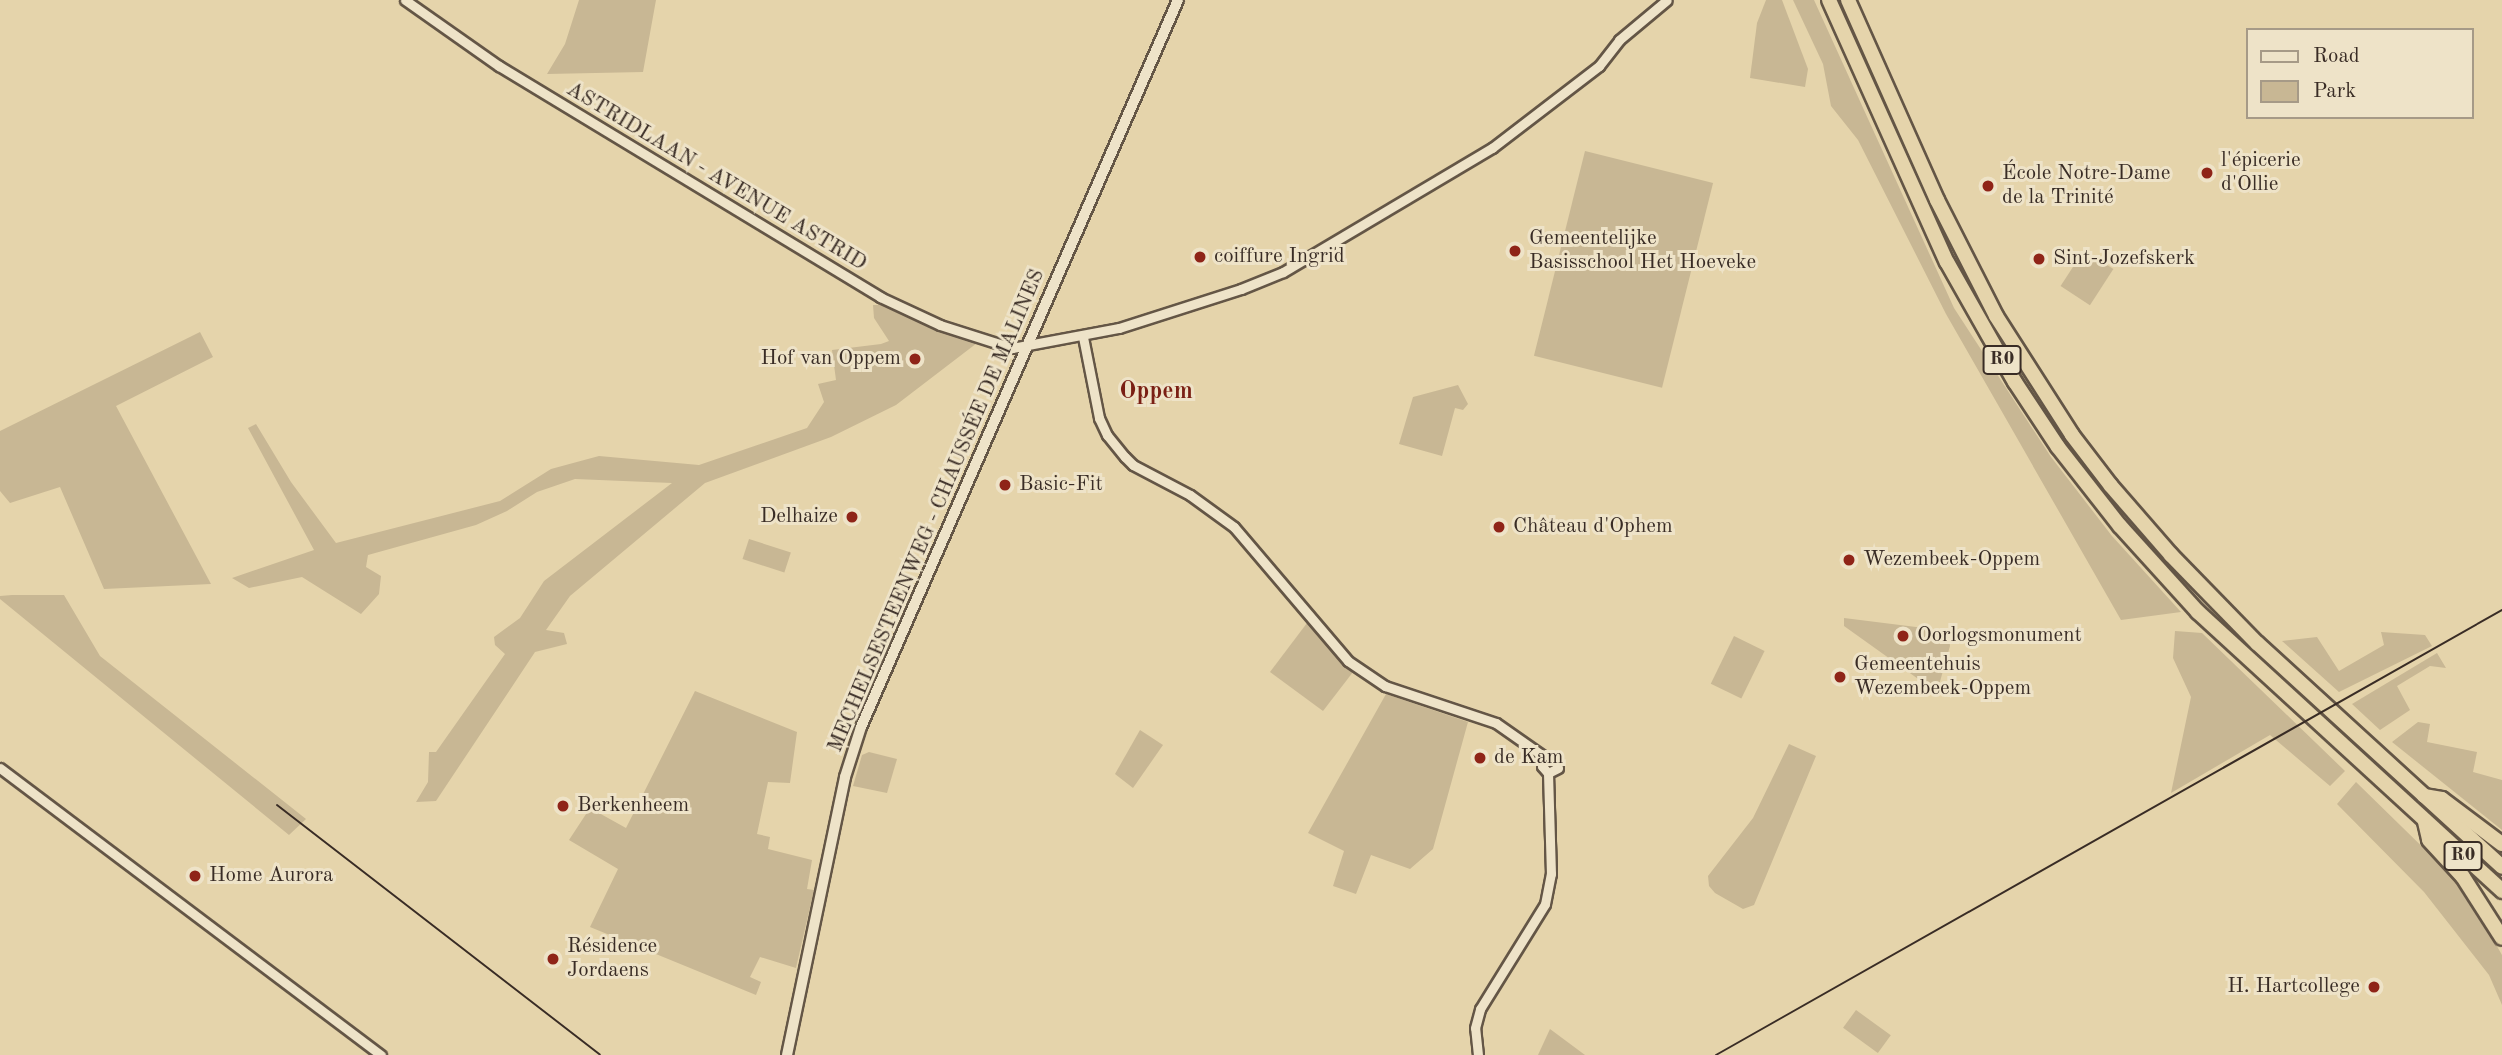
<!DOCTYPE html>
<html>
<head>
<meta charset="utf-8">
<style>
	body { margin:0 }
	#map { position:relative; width:2502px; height:1055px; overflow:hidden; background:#e5d4ab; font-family:"Old Standard TT",serif }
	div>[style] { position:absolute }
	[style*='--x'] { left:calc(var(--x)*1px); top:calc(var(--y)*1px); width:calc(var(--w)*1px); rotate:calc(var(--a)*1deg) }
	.green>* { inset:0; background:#c8b794; transform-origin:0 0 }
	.roads { filter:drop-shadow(2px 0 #645646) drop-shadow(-2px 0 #645646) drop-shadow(0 2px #645646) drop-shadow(0 -2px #645646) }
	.tertiary>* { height:9px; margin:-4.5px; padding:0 4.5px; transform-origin:4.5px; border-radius:4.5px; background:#eee3c8 }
	.secondary>* { height:10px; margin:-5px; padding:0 5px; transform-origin:5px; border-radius:5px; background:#eee3c8 }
	.motorway>* { height:14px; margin:-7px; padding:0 7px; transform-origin:7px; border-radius:7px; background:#e5d4ab }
	.tram>* { height:2px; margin:-1px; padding:0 1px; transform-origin:1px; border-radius:1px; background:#392c25 }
	.dots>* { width:19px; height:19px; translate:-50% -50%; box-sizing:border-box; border:4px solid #eee3c8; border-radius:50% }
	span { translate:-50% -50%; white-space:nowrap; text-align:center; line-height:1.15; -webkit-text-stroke:6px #eee3c8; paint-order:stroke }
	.shield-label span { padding:2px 5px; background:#eee3c8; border:2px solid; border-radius:5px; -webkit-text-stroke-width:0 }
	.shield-label { font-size:19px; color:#392c25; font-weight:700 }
	.poi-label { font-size:21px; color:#392c25 }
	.left { translate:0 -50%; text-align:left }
	.right { translate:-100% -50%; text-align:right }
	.street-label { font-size:21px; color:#392c25 }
	.quarter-label { font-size:24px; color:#7a1f14; font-weight:700 }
	.legend { position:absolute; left:2246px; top:28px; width:228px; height:91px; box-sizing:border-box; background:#eee3c8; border:2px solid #a69a87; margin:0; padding:9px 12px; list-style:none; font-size:21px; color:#392c25 }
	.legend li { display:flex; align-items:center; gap:14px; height:35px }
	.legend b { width:35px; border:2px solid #a69a87 }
</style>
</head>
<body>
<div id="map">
	<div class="green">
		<i style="clip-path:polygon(579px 0,656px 0,643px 72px,547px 74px,565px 44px)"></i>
		<i style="clip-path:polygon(1766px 0,1782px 0,1808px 69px,1805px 87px,1750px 78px,1757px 23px)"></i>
		<i style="clip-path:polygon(1793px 0,1814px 0,1954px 308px,2051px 457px,2112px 536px,2181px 612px,2121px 620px,1946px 314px,1858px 140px,1831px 106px,1823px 64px)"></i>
		<i style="left:1585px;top:151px;width:132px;height:211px;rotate:14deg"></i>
		<i style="left:2084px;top:250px;width:35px;height:43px;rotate:33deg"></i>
		<i style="clip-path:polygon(873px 305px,884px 305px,977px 343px,896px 405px,831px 437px,705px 483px,570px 596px,546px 630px,564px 633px,567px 644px,535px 652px,436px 801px,416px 802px,428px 782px,429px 752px,436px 752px,505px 654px,495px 645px,494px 637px,520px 618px,544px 581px,672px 483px,575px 479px,537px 492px,507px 511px,476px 525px,368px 555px,366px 567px,381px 576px,379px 594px,361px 614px,302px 577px,249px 588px,232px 578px,314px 550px,248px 428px,256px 424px,291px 482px,336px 543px,500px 501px,551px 469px,599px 456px,699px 465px,807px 428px,824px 402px,818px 384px,836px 380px,832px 350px,881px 344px,889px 341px,874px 318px)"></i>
		<i style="clip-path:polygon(200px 332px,213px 357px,116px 406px,211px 584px,104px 589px,60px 487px,10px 503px,0 491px,0 431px)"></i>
		<i style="clip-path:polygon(1458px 385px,1468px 404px,1463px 410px,1455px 408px,1442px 456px,1399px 444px,1413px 397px)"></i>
		<i style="left:749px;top:539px;width:44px;height:21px;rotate:18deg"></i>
		<i style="clip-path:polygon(12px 595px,64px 595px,100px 656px,306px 819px,289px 835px,0 599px,0 596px)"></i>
		<i style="clip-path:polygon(1844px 618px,1948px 631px,1950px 646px,1939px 685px,1928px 686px,1844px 626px)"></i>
		<i style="clip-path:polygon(1307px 623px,1353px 672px,1323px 711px,1270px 672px)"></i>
		<i style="clip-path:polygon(2175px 631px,2202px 633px,2345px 771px,2330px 786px,2270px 735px,2171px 793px,2191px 697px,2173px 658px)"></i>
		<i style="clip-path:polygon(2381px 632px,2425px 635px,2432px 646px,2339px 692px,2282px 641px,2317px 637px,2339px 671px,2384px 645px)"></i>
		<i style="left:1734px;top:636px;width:34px;height:53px;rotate:26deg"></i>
		<i style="clip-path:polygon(2437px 653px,2446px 668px,2430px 666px,2397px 686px,2410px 710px,2380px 730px,2352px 704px)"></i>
		<i style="clip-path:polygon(695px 691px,797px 732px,790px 783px,768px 782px,757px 834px,770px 837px,768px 849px,812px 860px,807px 889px,814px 890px,796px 968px,760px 957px,750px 977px,761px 982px,756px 995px,590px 927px,618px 869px,569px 840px,590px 808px,626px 828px)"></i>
		<i style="clip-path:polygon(1386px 694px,1468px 722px,1433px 849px,1410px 869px,1371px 855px,1356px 894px,1333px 886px,1344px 851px,1308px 833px)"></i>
		<i style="clip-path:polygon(2418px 722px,2430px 724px,2427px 742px,2477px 752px,2473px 772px,2502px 780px,2502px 830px,2392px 742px)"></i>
		<i style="clip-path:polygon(1140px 730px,1163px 745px,1133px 788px,1115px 774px)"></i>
		<i style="clip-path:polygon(1789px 744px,1816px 756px,1754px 905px,1743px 909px,1715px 893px,1709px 886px,1708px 876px,1753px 818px)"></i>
		<i style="clip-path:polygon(869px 752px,897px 759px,887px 793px,853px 786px,862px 755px)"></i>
		<i style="clip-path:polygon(2356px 782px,2446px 870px,2470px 899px,2502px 955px,2502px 1005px,2489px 975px,2424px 892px,2337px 804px)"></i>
		<i style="left:1856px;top:1010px;width:43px;height:22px;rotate:36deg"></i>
		<i style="clip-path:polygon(1550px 1029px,1585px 1055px,1538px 1055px)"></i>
	</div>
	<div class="roads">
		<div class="tertiary">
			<i style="--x:405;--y:0;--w:115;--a:35.1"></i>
			<i style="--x:499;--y:66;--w:446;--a:31.2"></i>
			<i style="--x:880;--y:297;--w:66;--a:25"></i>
			<i style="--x:940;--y:325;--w:76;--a:17.7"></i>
			<i style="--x:1012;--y:348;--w:109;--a:-10.6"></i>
			<i style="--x:1119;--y:328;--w:128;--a:-17.7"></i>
			<i style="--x:1241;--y:289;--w:45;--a:-22"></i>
			<i style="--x:1283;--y:272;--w:243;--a:-30.7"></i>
			<i style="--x:1492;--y:148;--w:135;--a:-37.5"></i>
			<i style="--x:1599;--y:66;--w:33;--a:-52"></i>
			<i style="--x:1619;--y:40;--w:62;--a:-39.8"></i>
			<i style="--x:1083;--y:337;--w:83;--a:78.8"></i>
			<i style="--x:1099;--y:418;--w:19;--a:65"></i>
			<i style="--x:1107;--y:435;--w:28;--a:51"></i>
			<i style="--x:1125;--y:457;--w:11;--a:45"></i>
			<i style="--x:1133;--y:465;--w:64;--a:27.8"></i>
			<i style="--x:1190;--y:495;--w:54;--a:36"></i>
			<i style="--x:1234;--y:527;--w:176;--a:49.6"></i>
			<i style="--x:1348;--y:661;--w:45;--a:34"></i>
			<i style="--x:1385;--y:686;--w:117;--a:18.4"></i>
			<i style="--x:1496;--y:723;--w:61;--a:35"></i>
			<i style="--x:1546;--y:758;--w:9;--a:6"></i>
			<i style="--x:1555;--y:759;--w:9;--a:72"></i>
			<i style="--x:1558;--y:768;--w:11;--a:153"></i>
			<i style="--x:0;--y:768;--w:477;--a:37"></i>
			<i style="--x:1478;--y:1055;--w:27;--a:-96"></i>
			<i style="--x:1475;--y:1028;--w:20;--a:-75"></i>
			<i style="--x:1480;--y:1009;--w:123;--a:-58.2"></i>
			<i style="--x:1545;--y:904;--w:31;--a:-79"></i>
			<i style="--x:1551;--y:874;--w:101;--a:-91.7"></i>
			<i style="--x:1548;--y:773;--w:9;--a:-131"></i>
			<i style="--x:1542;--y:766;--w:9;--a:-63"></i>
		</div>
		<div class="secondary">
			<i style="--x:787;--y:1055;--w:284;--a:-78.2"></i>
			<i style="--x:845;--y:777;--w:52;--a:-72.3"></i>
			<i style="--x:861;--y:727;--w:793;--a:-66.44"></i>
		</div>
		<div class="motorway">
			<i style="--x:1829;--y:0;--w:287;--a:65.8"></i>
			<i style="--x:1947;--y:262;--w:138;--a:60.5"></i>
			<i style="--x:2015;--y:382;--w:78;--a:56.5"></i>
			<i style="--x:2058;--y:447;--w:100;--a:51.9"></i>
			<i style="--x:2120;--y:526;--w:116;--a:47.8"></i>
			<i style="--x:2198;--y:612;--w:413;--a:42.5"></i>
			<i style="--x:1848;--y:0;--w:219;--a:66"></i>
			<i style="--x:1937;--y:200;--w:130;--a:63"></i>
			<i style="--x:1996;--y:316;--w:141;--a:57.4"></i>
			<i style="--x:2072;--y:435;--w:64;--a:52.6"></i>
			<i style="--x:2111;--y:486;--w:91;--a:49"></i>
			<i style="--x:2171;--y:555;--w:123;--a:45.7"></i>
			<i style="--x:2257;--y:643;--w:332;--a:42.4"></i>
			<i style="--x:2424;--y:796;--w:18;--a:9"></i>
			<i style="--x:2442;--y:799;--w:75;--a:36.9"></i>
			<i style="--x:2425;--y:822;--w:18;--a:77"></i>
			<i style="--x:2429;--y:840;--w:50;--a:47.4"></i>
			<i style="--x:2463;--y:877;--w:72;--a:57.4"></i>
		</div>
	</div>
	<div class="tram">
		<i style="--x:277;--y:805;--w:408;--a:37.7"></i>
		<i style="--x:1716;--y:1055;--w:903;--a:-29.52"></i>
	</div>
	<div class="dots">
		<i style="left:2207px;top:173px;background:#8f2418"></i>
		<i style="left:1988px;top:186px;background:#8f2418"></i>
		<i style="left:1515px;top:251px;background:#8f2418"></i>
		<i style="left:1200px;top:257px;background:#8f2418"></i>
		<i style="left:2039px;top:259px;background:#8f2418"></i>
		<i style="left:915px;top:359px;background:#8f2418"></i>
		<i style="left:1005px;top:485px;background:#8f2418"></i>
		<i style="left:852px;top:517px;background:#8f2418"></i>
		<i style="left:1499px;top:527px;background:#8f2418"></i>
		<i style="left:1849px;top:560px;background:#8f2418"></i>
		<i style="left:1903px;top:636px;background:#8f2418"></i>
		<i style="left:1840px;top:677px;background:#8f2418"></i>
		<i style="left:1480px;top:758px;background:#8f2418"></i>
		<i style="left:563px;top:806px;background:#8f2418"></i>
		<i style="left:195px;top:876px;background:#8f2418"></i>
		<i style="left:553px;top:959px;background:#8f2418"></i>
		<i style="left:2374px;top:987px;background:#8f2418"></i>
	</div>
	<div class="shield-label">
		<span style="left:2002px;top:360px">R0</span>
		<span style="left:2463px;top:856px">R0</span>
	</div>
	<div class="poi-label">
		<span class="left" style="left:2221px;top:173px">l'épicerie<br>d'Ollie</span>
		<span class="left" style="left:2002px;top:186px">École Notre-Dame<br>de la Trinité</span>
		<span class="left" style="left:1529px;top:251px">Gemeentelijke<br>Basisschool Het Hoeveke</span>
		<span class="left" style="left:1214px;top:257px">coiffure Ingrid</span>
		<span class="left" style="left:2053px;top:259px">Sint-Jozefskerk</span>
		<span class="right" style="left:901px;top:359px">Hof van Oppem</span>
		<span class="left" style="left:1019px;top:485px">Basic-Fit</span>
		<span class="right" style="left:838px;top:517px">Delhaize</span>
		<span class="left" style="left:1513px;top:527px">Château d'Ophem</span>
		<span class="left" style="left:1863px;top:560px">Wezembeek-Oppem</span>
		<span class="left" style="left:1917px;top:636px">Oorlogsmonument</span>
		<span class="left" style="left:1854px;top:677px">Gemeentehuis<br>Wezembeek-Oppem</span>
		<span class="left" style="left:1494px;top:758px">de Kam</span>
		<span class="left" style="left:577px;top:806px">Berkenheem</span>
		<span class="left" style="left:209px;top:876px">Home Aurora</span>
		<span class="left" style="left:567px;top:959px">Résidence<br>Jordaens</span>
		<span class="right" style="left:2360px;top:987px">H. Hartcollege</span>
	</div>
	<div class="street-label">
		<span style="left:716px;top:177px;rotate:31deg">ASTRIDLAAN - AVENUE ASTRID</span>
		<span style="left:937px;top:511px;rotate:-67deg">MECHELSESTEENWEG - CHAUSSÉE DE MALINES</span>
	</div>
	<div class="quarter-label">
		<span style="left:1156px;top:393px">Oppem</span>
	</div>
	<ul class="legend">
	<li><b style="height:9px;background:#eee3c8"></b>Road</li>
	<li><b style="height:19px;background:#c8b794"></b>Park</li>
	</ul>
</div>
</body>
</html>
